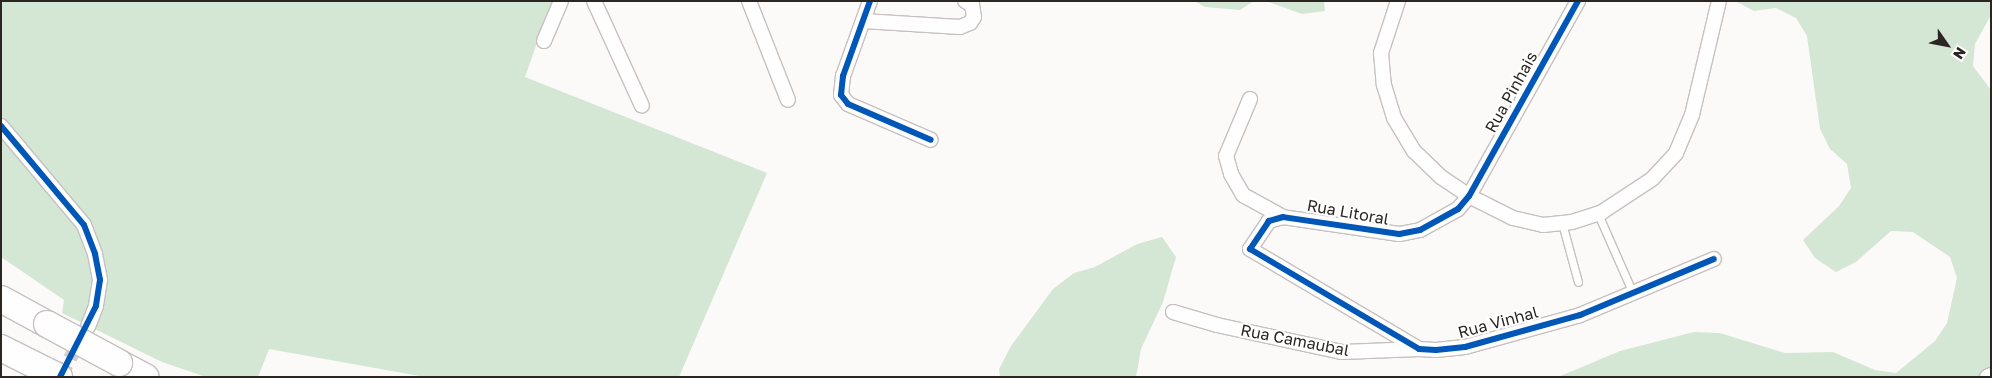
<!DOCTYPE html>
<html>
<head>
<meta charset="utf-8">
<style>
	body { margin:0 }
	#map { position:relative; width:1992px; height:378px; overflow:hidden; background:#fcfaf9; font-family:"Golos Text",sans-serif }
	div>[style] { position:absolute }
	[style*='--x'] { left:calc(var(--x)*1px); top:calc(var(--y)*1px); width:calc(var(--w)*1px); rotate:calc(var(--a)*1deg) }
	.green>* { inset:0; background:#d4e6d4 }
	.street-tunnel>* { height:14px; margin-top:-7px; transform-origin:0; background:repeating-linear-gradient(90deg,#d2d0ce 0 14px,transparent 0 21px) }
	.roads { filter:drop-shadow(1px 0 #c6c1c0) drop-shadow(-1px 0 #c6c1c0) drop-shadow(0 1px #c6c1c0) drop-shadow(0 -1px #c6c1c0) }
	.lane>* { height:7px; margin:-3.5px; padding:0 3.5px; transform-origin:3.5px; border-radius:3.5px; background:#fffefe }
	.street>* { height:14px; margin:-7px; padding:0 7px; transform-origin:7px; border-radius:7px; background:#fffefe }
	.highway>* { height:26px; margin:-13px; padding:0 13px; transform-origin:13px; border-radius:13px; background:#fffefe }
	.bridges { filter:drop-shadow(1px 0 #c6c1c0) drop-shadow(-1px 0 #c6c1c0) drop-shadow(0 1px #c6c1c0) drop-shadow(0 -1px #c6c1c0) }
	.highway-bridge>* { height:26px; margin:-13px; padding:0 13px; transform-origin:13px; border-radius:13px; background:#fffefe }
	.cycleway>* { height:6px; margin:-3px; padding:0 3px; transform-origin:3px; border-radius:3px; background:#0057b8 }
	span { translate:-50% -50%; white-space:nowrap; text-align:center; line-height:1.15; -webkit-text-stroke:4px #fff; paint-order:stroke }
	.street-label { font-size:16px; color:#2c2623 }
	.frame { position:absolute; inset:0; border:2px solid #2c2623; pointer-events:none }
	.north { position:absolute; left:1922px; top:20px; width:50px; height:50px; -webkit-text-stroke:4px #fff; paint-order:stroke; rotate:123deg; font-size:14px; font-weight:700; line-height:20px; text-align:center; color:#2c2623 }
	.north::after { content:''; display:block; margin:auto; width:18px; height:22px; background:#2c2623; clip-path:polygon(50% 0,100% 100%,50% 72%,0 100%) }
</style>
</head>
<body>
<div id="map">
	<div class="green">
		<i style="clip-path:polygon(1px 1px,552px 1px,525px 77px,767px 173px,679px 377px,425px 377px,269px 349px,258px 377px,206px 377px,162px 362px,62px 313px,64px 300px,1px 257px)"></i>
		<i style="clip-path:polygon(1194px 1px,1254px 1px,1240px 10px,1205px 7px)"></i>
		<i style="clip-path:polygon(1266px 1px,1324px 1px,1325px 11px,1302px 14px)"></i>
		<i style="clip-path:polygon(1735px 1px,1991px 1px,1991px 15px,1975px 44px,1973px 66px,1991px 90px,1991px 377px,1558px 377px,1620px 351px,1694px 332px,1720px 333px,1785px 353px,1833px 352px,1875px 370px,1896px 373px,1935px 341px,1947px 323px,1957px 278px,1950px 257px,1913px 232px,1891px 231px,1856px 262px,1836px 272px,1815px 258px,1803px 240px,1839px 206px,1851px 188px,1847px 164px,1830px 149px,1820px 129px,1807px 36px,1796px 18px,1776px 8px,1754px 11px)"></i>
		<i style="clip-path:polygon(1162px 237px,1176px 257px,1163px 302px,1141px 349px,1136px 377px,1000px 377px,999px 369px,1011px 346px,1053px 289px,1074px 273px,1095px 267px,1137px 244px)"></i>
	</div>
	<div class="street-tunnel">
		<i style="--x:60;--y:377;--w:44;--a:-61.7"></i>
	</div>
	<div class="roads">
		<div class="lane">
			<i style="--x:1598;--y:214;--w:84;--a:66.2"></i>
			<i style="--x:1562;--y:223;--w:61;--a:74.8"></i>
		</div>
		<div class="street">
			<i style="--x:594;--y:1;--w:115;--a:65.4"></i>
			<i style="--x:749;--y:1;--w:106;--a:68.5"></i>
			<i style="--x:870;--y:1;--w:80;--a:109.8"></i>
			<i style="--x:843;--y:76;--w:19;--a:96"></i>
			<i style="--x:841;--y:95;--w:11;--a:52"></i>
			<i style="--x:848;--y:104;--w:90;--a:23.4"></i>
			<i style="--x:1398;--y:1;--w:55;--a:108.1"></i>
			<i style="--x:1381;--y:53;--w:32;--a:85"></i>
			<i style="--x:1384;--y:85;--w:34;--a:73"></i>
			<i style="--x:1394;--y:118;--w:39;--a:59"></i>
			<i style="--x:1414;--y:151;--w:37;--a:44"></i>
			<i style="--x:1441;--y:177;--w:34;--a:34"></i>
			<i style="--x:1469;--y:196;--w:49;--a:26.6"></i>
			<i style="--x:1513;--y:218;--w:31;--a:13"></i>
			<i style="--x:1543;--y:225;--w:29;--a:-6"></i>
			<i style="--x:1572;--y:222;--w:32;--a:-18"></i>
			<i style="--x:1602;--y:212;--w:60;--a:-33.4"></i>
			<i style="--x:1652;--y:179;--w:35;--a:-47"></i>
			<i style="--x:1676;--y:153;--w:41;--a:-67.2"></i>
			<i style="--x:1692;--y:115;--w:117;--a:-76.7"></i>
			<i style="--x:1578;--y:1;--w:223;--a:119.2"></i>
			<i style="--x:1469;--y:196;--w:17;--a:130"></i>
			<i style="--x:1458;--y:209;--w:43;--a:151.1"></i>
			<i style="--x:1420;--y:230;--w:21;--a:169"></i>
			<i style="--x:1399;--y:234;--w:117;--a:-171.7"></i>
			<i style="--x:1283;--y:217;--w:15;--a:164"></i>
			<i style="--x:1269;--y:221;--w:34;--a:124"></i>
			<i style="--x:1250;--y:249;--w:196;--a:30.6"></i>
			<i style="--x:1419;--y:349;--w:17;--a:3"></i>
			<i style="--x:1436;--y:350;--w:29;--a:-6"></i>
			<i style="--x:1465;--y:347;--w:119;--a:-15.5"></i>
			<i style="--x:1580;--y:315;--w:145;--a:-22.7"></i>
			<i style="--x:863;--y:21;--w:97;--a:3.5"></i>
			<i style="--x:960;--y:27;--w:11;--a:-22"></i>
			<i style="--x:970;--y:23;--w:7;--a:-56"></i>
			<i style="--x:974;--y:17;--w:12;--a:-99"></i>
			<i style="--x:972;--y:5;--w:8;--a:-150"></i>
			<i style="--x:544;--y:41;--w:43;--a:-67"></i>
			<i style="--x:1250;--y:99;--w:62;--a:112.8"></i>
			<i style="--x:1226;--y:156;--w:19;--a:74"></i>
			<i style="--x:1231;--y:174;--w:24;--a:60"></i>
			<i style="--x:1243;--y:195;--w:46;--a:28.8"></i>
			<i style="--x:1;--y:126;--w:129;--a:50"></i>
			<i style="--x:84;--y:225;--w:31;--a:69"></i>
			<i style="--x:95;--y:254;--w:26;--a:79"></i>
			<i style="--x:100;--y:280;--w:26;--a:99"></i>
			<i style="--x:96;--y:306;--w:22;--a:111"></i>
			<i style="--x:1173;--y:312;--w:46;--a:16.5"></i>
			<i style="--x:1217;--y:325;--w:128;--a:12.2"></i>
			<i style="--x:1342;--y:352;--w:77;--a:-2.2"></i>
			<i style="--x:1987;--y:377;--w:4;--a:-27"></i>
		</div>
		<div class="highway">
			<i style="--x:1;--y:299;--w:52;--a:28.5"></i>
			<i style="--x:1;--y:348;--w:65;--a:26.6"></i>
			<i style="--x:119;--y:363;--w:30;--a:28"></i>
		</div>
	</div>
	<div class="bridges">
		<div class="highway-bridge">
			<i style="--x:47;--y:324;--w:82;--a:28.4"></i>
		</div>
	</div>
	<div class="cycleway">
		<i style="--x:870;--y:1;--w:80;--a:109.8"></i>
		<i style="--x:843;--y:76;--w:19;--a:96"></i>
		<i style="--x:841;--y:95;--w:11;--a:52"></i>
		<i style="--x:848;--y:104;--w:90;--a:23.4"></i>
		<i style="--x:1578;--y:1;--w:223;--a:119.2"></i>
		<i style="--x:1469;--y:196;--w:17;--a:130"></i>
		<i style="--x:1458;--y:209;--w:43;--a:151.1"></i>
		<i style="--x:1420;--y:230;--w:21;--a:169"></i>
		<i style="--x:1399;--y:234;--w:117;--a:-171.7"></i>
		<i style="--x:1283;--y:217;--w:15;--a:164"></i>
		<i style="--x:1269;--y:221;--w:34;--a:124"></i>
		<i style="--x:1250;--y:249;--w:196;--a:30.6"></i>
		<i style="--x:1419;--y:349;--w:17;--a:3"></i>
		<i style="--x:1436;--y:350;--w:29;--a:-6"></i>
		<i style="--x:1465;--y:347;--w:119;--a:-15.5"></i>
		<i style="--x:1580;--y:315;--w:145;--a:-22.7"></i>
		<i style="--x:1;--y:126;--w:129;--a:50"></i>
		<i style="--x:84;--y:225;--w:31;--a:69"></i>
		<i style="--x:95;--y:254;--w:26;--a:79"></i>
		<i style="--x:100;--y:280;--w:26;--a:99"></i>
		<i style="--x:96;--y:306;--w:80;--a:116.9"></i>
	</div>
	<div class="street-label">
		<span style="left:1511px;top:92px;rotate:-61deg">Rua Pinhais</span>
		<span style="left:1348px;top:212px;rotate:10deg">Rua Litoral</span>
		<span style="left:1498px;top:322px;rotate:-15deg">Rua Vinhal</span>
		<span style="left:1295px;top:340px;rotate:11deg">Rua Camaubal</span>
	</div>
	<div class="frame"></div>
	<div class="north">N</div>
</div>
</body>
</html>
